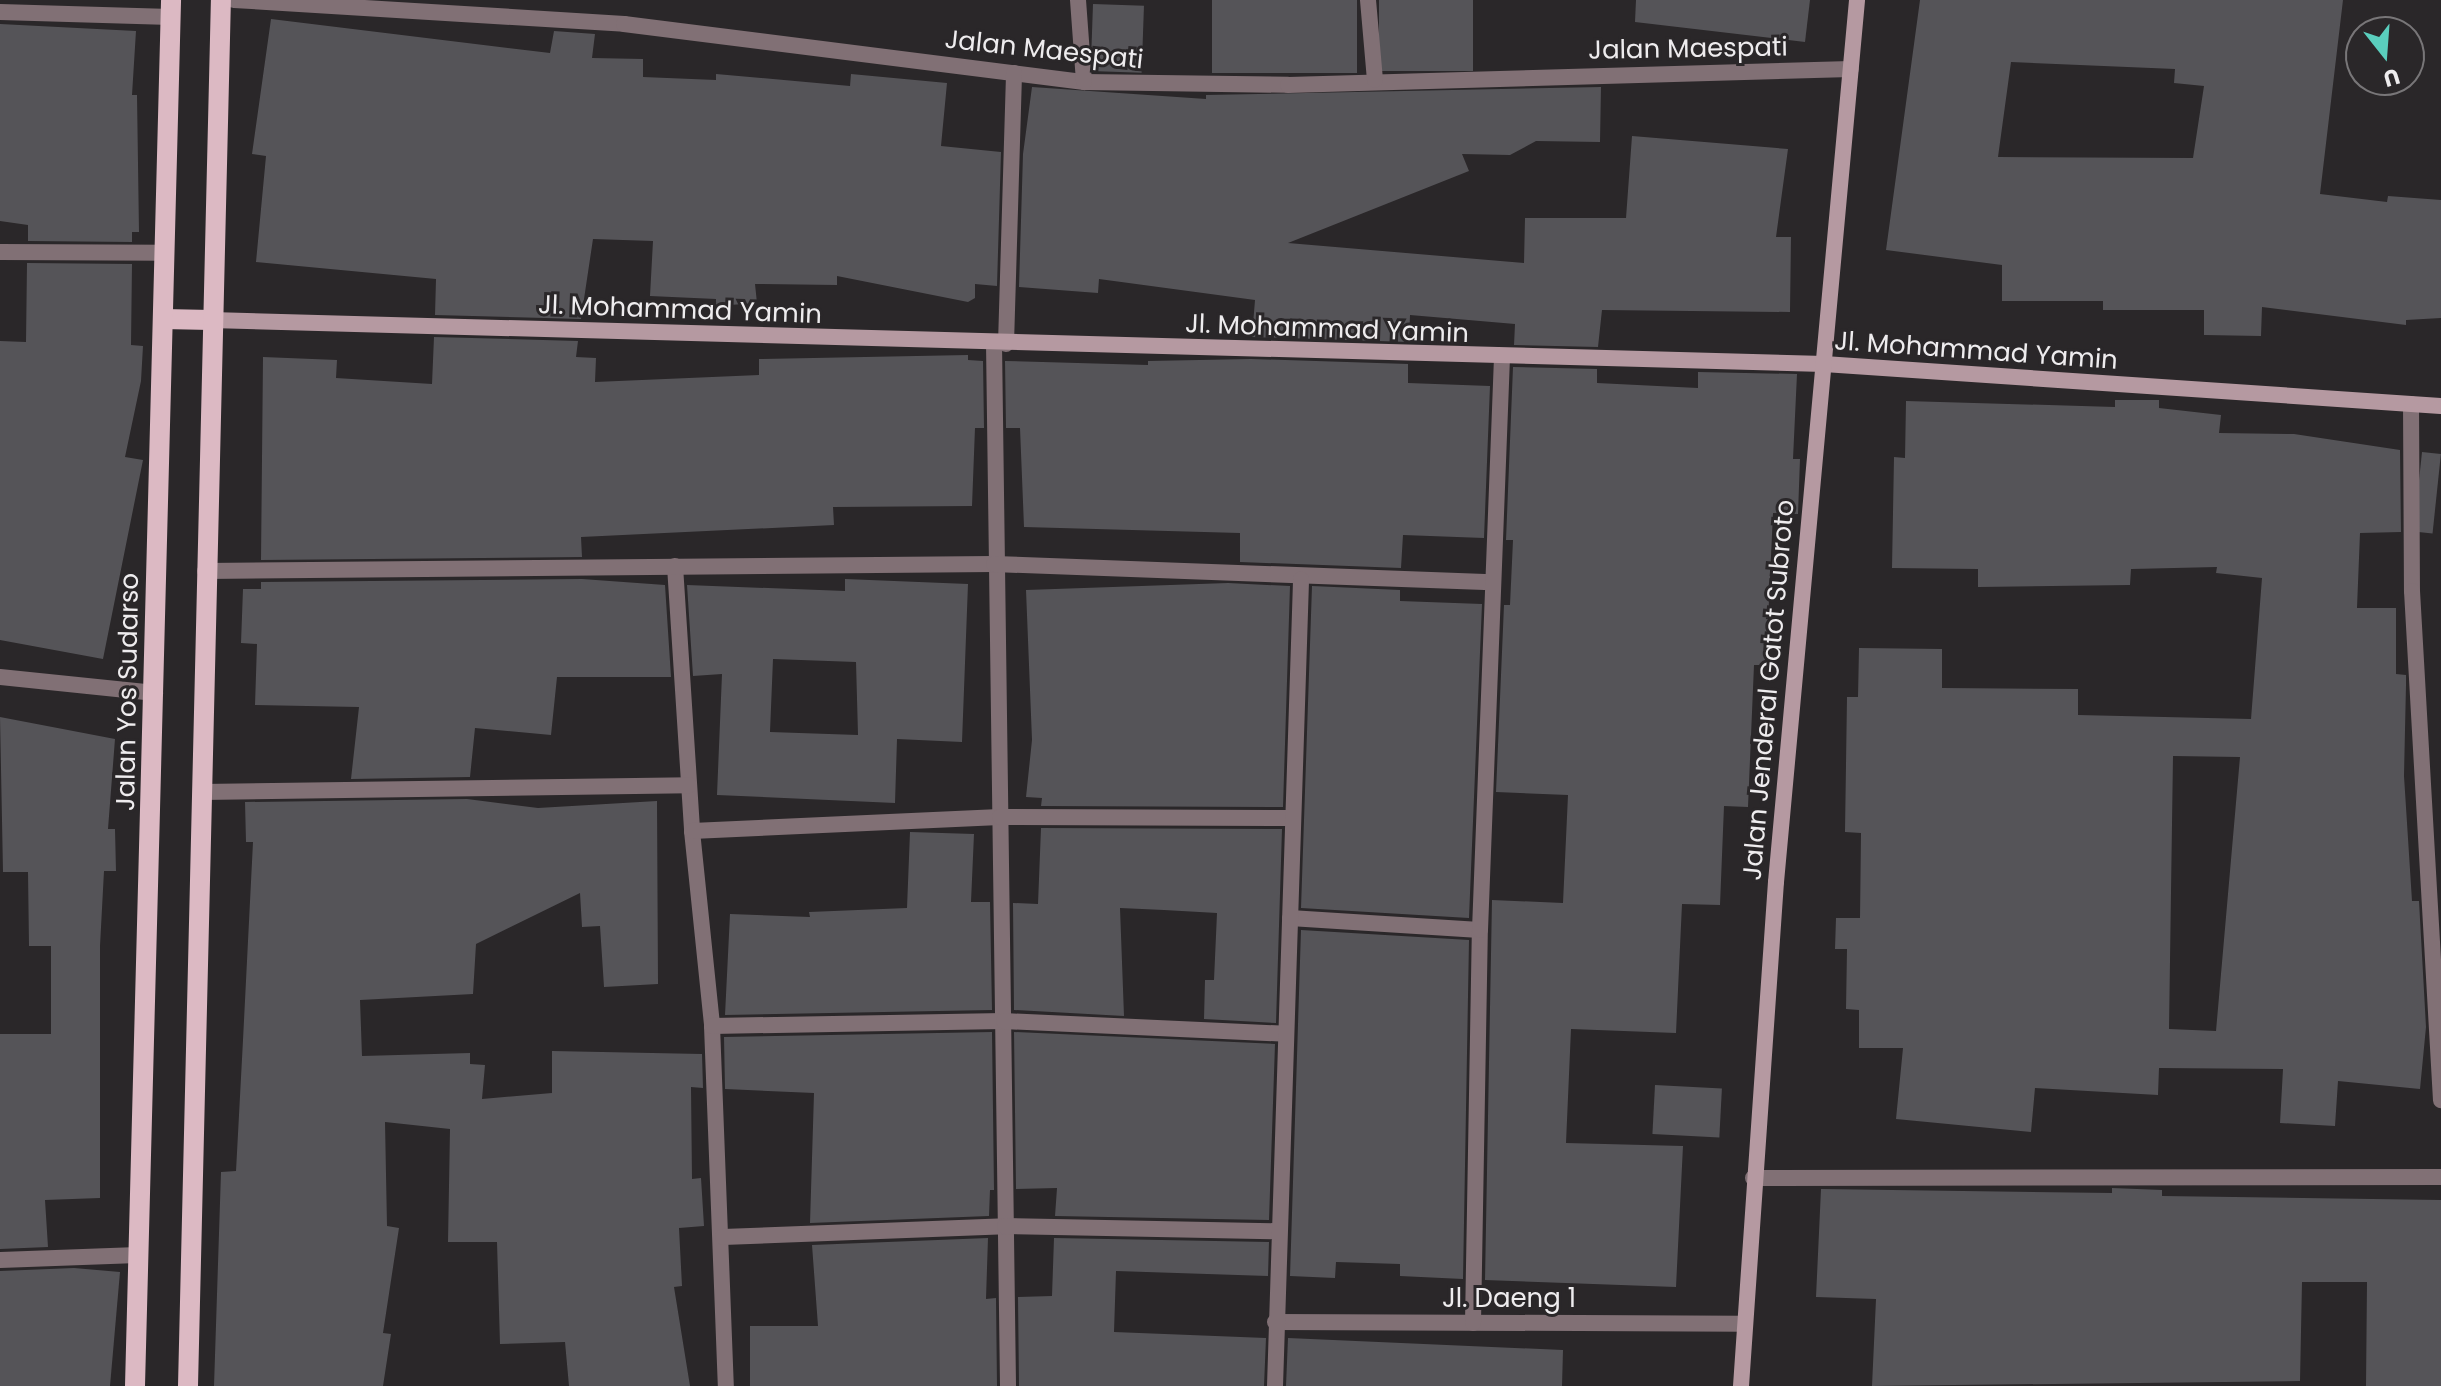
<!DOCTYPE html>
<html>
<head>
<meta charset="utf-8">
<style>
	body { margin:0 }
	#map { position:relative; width:2441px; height:1386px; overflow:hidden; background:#2a2729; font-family:Poppins,sans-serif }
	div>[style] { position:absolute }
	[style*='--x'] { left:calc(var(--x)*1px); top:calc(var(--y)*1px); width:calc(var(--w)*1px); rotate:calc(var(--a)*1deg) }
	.building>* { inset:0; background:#555458; transform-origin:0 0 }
	.street>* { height:16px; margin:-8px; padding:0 8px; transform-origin:8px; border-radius:8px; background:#817075 }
	.secondary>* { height:16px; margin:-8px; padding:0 8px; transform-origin:8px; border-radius:8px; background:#b599a1 }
	.primary>* { height:20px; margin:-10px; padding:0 10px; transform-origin:10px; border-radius:10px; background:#dcb9c3 }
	span { translate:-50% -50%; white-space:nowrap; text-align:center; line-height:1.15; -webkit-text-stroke:6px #2a2729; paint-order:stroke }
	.street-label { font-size:26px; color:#eeecee }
	.north { position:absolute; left:2345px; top:16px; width:80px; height:80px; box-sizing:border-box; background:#2a2729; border:2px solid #787678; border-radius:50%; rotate:163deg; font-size:22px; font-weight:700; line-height:32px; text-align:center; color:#eeecee }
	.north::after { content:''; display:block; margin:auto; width:28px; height:36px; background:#5acebd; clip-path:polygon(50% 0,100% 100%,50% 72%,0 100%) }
</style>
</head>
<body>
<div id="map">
	<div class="building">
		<i style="left:1212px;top:0;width:145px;height:73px"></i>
		<i style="left:1379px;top:0;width:94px;height:71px"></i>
		<i style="clip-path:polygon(1636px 0,1810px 0,1805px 42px,1635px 22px)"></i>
		<i style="clip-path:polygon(evenodd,1920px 0,2343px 0,2320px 194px,2387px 202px,2388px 196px,2441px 200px,2441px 318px,2406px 320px,2406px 325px,2262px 307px,2261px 336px,2204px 335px,2204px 310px,2103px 310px,2103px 301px,2002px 301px,2002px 265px,1886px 250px,1920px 0,2011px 62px,2175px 69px,2174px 83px,2204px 86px,2193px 158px,1998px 157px,2011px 62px)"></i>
		<i style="left:1093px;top:4px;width:51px;height:67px;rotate:2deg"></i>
		<i style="clip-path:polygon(271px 19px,550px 53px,554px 31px,595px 34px,592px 58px,643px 59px,643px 77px,716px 80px,716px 74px,850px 86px,851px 74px,947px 83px,941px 146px,1001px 152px,997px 286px,975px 284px,975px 298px,968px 302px,837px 276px,837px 285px,755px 284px,757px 303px,716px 306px,716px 299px,650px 296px,653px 241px,593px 239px,581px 319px,435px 315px,436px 279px,256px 262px,266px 156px,252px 154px)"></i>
		<i style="clip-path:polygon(0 24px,136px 31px,132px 95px,137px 95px,139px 232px,132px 232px,132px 242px,28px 241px,28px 225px,0 221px)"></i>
		<i style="clip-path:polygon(1032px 87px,1206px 99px,1206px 95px,1601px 87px,1600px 142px,1536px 141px,1510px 155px,1462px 154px,1469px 171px,1288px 243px,1524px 263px,1525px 218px,1626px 218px,1632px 136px,1788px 149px,1776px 237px,1791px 237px,1790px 312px,1602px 310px,1598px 347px,1514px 345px,1515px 324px,1410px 315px,1409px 342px,1252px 337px,1255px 300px,1099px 279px,1098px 293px,1019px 287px,1023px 154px)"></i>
		<i style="clip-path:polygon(27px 263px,132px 264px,131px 345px,143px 346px,141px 381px,125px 457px,143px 460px,103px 659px,0 640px,0 341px,26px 342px)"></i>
		<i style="clip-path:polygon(434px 337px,578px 341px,576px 357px,596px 358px,595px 382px,759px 375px,759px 359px,968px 355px,968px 360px,983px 361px,984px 428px,975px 428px,972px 506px,833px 507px,834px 525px,581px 537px,582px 557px,261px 560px,263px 357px,337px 360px,336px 378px,432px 384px)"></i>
		<i style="clip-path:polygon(1251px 359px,1408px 364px,1408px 383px,1490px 386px,1484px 538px,1403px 535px,1401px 568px,1240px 562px,1240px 533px,1024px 527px,1020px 428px,1006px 428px,1005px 361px,1148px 365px,1148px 361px)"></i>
		<i style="clip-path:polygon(1513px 367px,1597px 369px,1597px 383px,1698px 388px,1698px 372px,1797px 374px,1793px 459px,1800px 459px,1798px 514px,1773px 513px,1766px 665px,1754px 665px,1748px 807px,1724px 806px,1720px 905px,1682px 904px,1676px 1033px,1571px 1029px,1566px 1143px,1683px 1146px,1676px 1287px,1485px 1280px,1492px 900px,1563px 903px,1568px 795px,1496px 792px,1504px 605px,1510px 605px,1513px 540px,1506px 540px)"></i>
		<i style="clip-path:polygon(evenodd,2115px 400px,2159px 400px,2159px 408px,2221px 415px,2219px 433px,2294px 434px,2400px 450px,2401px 532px,2360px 533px,2357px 608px,2396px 608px,2396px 674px,2406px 675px,2406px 685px,2404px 776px,2412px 901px,2419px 901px,2426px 1027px,2420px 1089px,2338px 1081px,2335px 1126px,2280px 1123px,2283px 1069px,2159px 1068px,2158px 1095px,2035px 1088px,2031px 1132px,1896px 1119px,1903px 1048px,1859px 1048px,1859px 1010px,1846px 1009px,1847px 949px,1835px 949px,1836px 918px,1860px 918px,1861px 833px,1845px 832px,1847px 697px,1858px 697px,1859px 648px,1942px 649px,1942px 688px,2078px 689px,2078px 715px,2251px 719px,2262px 578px,2216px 573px,2217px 567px,2131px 569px,2130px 585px,1978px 587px,1978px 569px,1892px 568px,1894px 457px,1905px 458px,1906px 401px,2115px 407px,2115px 400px,2173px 756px,2240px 757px,2216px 1031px,2169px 1029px,2173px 756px)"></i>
		<i style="left:2422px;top:452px;width:19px;height:80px;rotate:6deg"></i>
		<i style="clip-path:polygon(582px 579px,665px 585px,671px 677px,557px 677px,551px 735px,475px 728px,470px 777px,351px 779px,359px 707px,255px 705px,257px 644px,241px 643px,243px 589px,261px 589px,261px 582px)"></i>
		<i style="clip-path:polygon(evenodd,845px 579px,968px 584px,962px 742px,897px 739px,895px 803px,717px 795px,722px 674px,693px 676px,687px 585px,845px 591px,845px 579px,773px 659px,856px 662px,858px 735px,770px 732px,773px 659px)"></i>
		<i style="clip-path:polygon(1228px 583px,1290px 586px,1283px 807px,1041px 806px,1042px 798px,1026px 797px,1032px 740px,1026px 590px)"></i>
		<i style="clip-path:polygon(1312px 586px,1400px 590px,1400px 601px,1482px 604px,1469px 918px,1301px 908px)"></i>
		<i style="clip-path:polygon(0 717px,115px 739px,108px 829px,115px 829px,116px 871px,104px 871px,100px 946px,100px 1198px,45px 1200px,48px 1247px,0 1249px,0 1034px,51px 1034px,51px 946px,29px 946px,28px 872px,3px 872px)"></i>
		<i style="clip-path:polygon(467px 799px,538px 808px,657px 801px,658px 984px,604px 987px,600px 926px,582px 927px,580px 893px,476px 944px,473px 994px,360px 1000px,362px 1056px,470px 1053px,470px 1064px,485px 1065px,482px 1099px,552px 1093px,552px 1051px,702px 1054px,703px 1088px,691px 1087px,692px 1179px,701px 1178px,704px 1226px,679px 1228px,682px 1286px,674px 1287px,690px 1386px,569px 1386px,565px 1342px,500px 1344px,497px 1242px,448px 1242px,450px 1129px,385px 1122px,387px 1226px,399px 1228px,383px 1333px,391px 1334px,383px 1386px,214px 1386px,221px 1172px,236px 1171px,243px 1040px,253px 842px,246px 842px,245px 802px)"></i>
		<i style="clip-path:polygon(1041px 828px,1282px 829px,1276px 1023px,1204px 1019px,1205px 980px,1214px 980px,1217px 913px,1164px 910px,1120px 908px,1124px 1016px,1014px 1010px,1013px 903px,1038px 904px)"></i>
		<i style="clip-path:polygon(910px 832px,974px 834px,971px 902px,990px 902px,992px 1010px,725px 1015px,730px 914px,810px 917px,809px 912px,907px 908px)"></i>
		<i style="clip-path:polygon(1301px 930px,1469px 940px,1463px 1279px,1400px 1276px,1400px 1264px,1336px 1262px,1335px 1278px,1290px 1276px)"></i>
		<i style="clip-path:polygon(992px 1032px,994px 1190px,990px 1190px,989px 1216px,810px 1223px,814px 1093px,725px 1089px,724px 1037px)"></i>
		<i style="clip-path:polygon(1014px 1032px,1275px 1044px,1269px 1220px,1055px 1216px,1057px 1188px,1016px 1189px)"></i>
		<i style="left:1655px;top:1085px;width:67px;height:49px;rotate:3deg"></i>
		<i style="clip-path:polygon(2112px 1188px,2162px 1190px,2162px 1196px,2441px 1200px,2441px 1386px,2366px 1386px,2367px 1282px,2302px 1282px,2300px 1381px,1872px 1386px,1876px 1299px,1816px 1297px,1821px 1189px,2112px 1193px)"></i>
		<i style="clip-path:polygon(988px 1238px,986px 1299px,996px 1298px,997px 1386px,750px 1386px,750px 1326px,818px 1326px,812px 1245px)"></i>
		<i style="clip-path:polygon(1054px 1238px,1269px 1242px,1268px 1276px,1116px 1271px,1114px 1332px,1266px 1338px,1264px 1386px,1019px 1386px,1018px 1297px,1052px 1296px)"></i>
		<i style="clip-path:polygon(74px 1268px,120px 1272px,110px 1386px,0 1386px,0 1271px)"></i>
		<i style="clip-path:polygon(1288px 1338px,1563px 1350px,1562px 1386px,1286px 1386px)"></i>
	</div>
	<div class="street">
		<i style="--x:234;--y:0;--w:391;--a:3.5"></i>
		<i style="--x:624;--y:24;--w:464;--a:7.2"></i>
		<i style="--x:1084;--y:82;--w:204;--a:0.8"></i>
		<i style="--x:1288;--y:85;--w:563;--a:-1.63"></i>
		<i style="--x:1078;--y:0;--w:82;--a:85.8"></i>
		<i style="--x:1368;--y:0;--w:80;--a:85"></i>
		<i style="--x:0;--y:12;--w:171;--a:1.7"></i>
		<i style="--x:0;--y:252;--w:164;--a:0.3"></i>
		<i style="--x:994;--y:343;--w:1043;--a:89.23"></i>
		<i style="--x:1006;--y:344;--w:271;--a:-88.3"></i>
		<i style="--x:2411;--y:404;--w:187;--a:89.7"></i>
		<i style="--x:2412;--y:591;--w:510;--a:86.74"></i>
		<i style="--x:675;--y:566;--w:266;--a:86.3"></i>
		<i style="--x:692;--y:831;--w:196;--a:84.1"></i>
		<i style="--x:712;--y:1026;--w:360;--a:87.8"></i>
		<i style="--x:205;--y:571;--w:789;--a:-0.51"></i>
		<i style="--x:994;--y:564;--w:498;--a:2.1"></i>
		<i style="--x:0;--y:677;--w:156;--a:5.9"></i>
		<i style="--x:202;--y:792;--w:487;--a:-0.8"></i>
		<i style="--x:692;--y:831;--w:308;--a:-2.6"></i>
		<i style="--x:1000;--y:817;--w:293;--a:0.2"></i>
		<i style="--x:1290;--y:918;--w:190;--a:3.6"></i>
		<i style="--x:712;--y:1026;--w:292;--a:-1"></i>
		<i style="--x:1004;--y:1021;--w:282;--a:2.6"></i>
		<i style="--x:1753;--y:1178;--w:688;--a:-0.08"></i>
		<i style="--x:723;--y:1237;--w:282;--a:-2.2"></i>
		<i style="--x:1005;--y:1226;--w:271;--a:1.1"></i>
		<i style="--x:0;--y:1260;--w:138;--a:-2.1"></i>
		<i style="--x:1275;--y:1322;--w:468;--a:0.2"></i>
		<i style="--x:1473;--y:1323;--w:393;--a:-89"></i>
		<i style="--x:1480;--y:930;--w:572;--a:-87.8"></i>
		<i style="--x:1275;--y:1386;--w:807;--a:-88.15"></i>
	</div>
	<div class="secondary">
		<i style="--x:211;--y:320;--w:1614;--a:1.56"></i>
		<i style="--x:1824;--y:364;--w:618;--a:3.89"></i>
		<i style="--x:1741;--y:1386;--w:505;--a:-86.03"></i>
		<i style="--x:1776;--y:882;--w:886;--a:-84.75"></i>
	</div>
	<div class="primary">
		<i style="--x:163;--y:319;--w:48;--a:1.2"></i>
		<i style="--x:135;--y:1386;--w:1386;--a:-88.51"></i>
		<i style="--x:188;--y:1386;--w:1386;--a:-88.64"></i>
	</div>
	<div class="street-label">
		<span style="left:1688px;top:49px;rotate:-1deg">Jalan Maespati</span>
		<span style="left:1044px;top:50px;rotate:6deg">Jalan Maespati</span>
		<span style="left:680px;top:310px;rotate:2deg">Jl. Mohammad Yamin</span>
		<span style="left:1327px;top:329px;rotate:2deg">Jl. Mohammad Yamin</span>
		<span style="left:1976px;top:351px;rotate:4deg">Jl. Mohammad Yamin</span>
		<span style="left:1769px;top:690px;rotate:-85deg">Jalan Jenderal Gatot Subroto</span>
		<span style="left:128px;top:692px;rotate:-89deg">Jalan Yos Sudarso</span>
		<span style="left:1509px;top:1299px">Jl. Daeng 1</span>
	</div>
	<div class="north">U</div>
</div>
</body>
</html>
